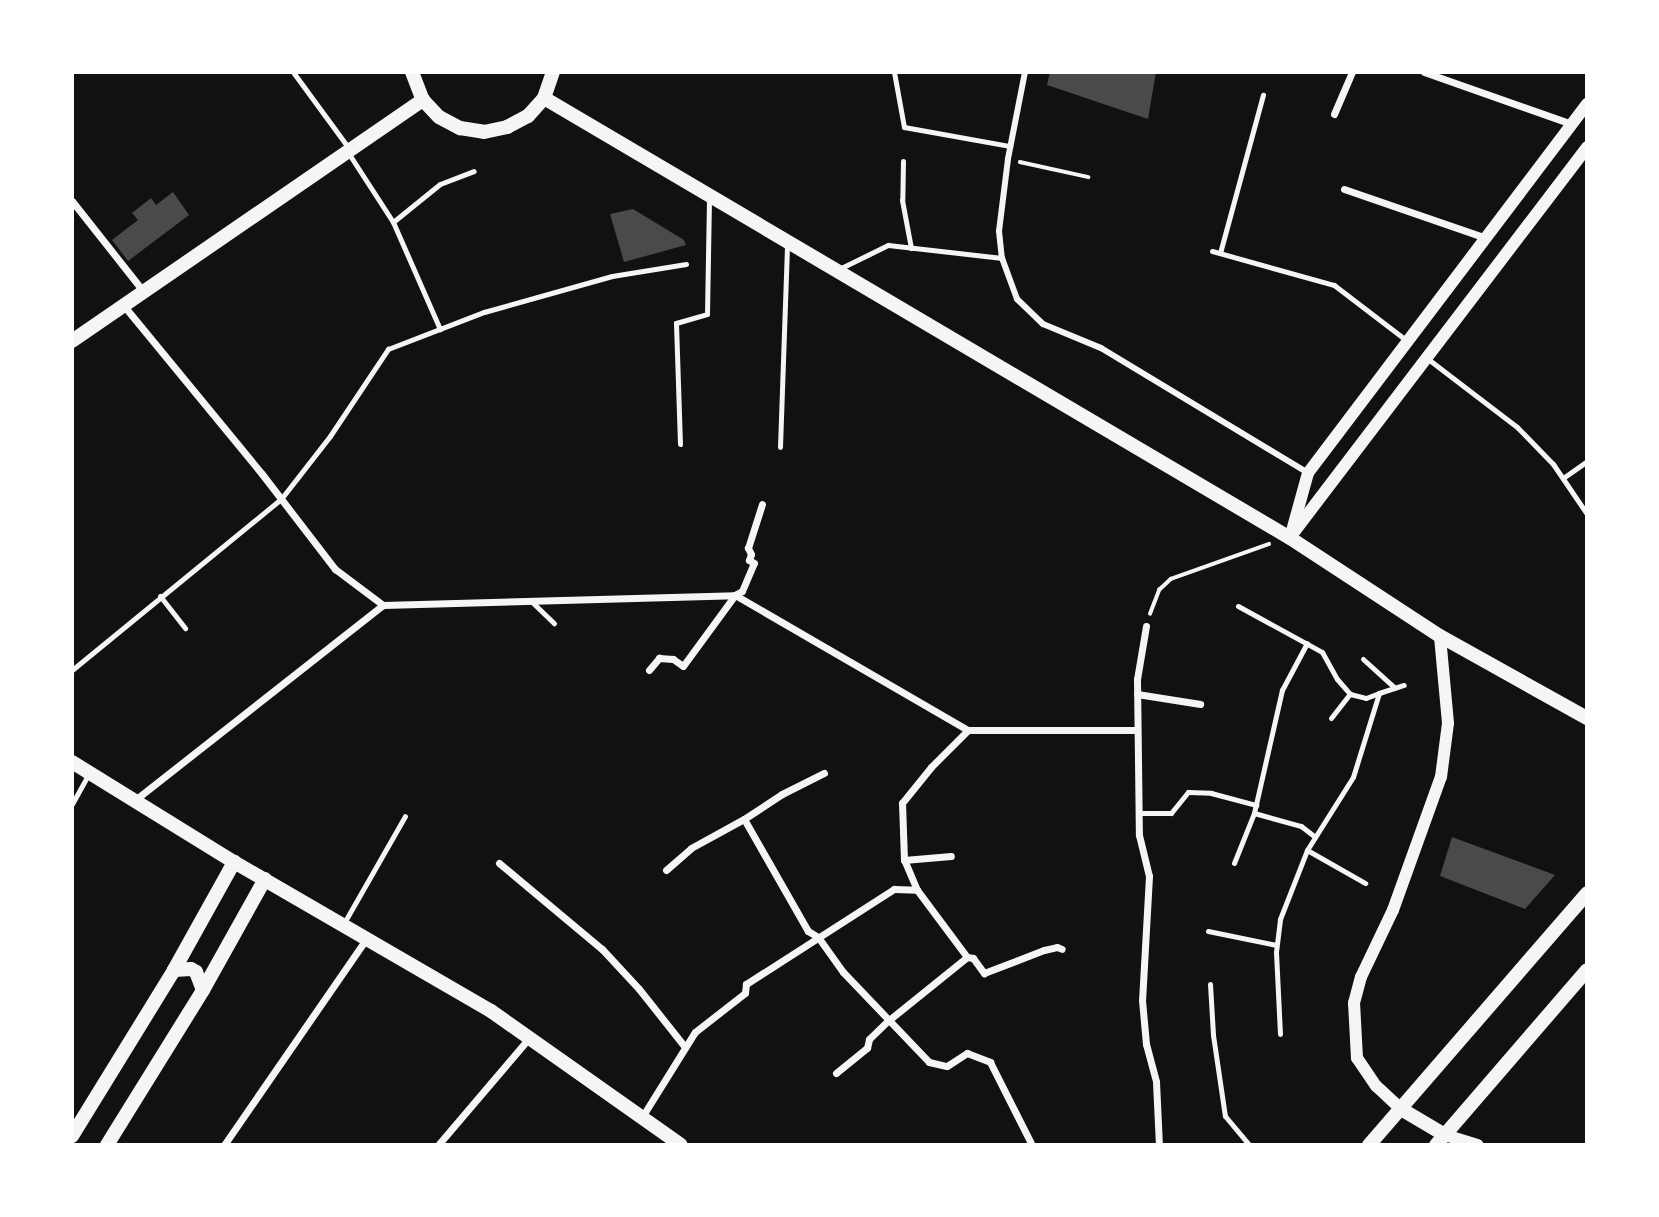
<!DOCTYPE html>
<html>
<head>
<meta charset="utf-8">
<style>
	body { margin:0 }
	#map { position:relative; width:1659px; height:1217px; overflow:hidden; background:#111; font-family:Karla,sans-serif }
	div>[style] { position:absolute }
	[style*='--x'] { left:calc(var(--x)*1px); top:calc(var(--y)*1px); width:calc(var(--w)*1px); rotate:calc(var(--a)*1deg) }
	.building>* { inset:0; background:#4a4a4a }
	.path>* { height:3.5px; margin:-1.75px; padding:0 1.75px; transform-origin:1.75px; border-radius:1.75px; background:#f5f5f5 }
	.service>* { height:5px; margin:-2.5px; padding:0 2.5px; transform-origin:2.5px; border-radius:2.5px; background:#f5f5f5 }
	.pedestrian>* { height:6px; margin:-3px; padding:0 3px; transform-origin:3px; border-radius:3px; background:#f5f5f5 }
	.minor>* { height:7px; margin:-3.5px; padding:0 3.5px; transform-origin:3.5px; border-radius:3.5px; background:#f5f5f5 }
	.tertiary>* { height:12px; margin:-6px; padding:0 6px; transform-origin:6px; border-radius:6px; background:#f5f5f5 }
	.secondary>* { height:14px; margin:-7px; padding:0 7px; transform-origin:7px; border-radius:7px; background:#f5f5f5 }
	span { translate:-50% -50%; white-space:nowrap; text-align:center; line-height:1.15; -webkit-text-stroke:7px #fff; paint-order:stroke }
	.frame { position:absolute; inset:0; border:74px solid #fff; pointer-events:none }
</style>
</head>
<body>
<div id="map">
	<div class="building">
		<i style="clip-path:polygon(1050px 72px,1156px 72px,1148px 119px,1047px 85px)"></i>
		<i style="clip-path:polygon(173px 192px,189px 215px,128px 261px,112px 240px,138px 220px,132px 213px,151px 198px,156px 205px)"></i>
		<i style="clip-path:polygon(633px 209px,684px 240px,686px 245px,624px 262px,610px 214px)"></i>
		<i style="clip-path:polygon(1452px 837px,1555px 875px,1525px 909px,1440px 876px)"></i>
	</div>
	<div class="path">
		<i style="--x:1020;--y:162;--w:70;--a:12.4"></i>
		<i style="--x:1150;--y:614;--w:26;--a:-69"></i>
		<i style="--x:1159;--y:590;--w:16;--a:-43"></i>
		<i style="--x:1171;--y:579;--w:104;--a:-19.7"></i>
	</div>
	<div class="service">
		<i style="--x:293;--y:72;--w:97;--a:53.8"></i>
		<i style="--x:894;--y:72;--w:56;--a:79.7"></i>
		<i style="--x:904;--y:127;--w:108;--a:10.2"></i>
		<i style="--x:349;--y:154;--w:81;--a:57.1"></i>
		<i style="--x:393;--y:222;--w:117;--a:66.3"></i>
		<i style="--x:903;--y:161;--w:39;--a:91"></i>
		<i style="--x:902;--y:200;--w:49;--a:79.4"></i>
		<i style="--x:393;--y:222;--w:60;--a:-39"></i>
		<i style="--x:440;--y:184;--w:36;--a:-21"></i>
		<i style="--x:1212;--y:251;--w:127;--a:15.6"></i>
		<i style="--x:1334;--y:285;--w:91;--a:37.4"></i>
		<i style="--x:1220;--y:253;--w:164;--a:-74.8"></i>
		<i style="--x:839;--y:269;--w:55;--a:-26.1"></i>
		<i style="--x:888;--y:245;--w:115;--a:6.5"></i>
		<i style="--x:1428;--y:359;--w:112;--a:37.4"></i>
		<i style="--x:1517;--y:427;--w:52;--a:45.8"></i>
		<i style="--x:1553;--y:464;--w:60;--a:55.8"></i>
		<i style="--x:680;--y:444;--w:121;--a:-91.9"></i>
		<i style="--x:676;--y:323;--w:32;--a:-16"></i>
		<i style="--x:707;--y:314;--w:117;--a:-89"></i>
		<i style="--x:780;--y:447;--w:203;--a:-88"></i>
		<i style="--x:1563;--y:478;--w:29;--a:-35"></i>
		<i style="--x:160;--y:596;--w:41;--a:52"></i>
		<i style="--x:531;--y:601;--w:32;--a:44"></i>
		<i style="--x:1238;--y:606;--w:96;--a:28.7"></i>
		<i style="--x:1322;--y:652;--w:31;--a:61"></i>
		<i style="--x:1337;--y:679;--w:20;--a:49"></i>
		<i style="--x:1363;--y:659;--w:43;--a:42.2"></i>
		<i style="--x:72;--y:670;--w:270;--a:-39.3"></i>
		<i style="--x:281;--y:499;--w:80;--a:-52.1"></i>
		<i style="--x:330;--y:436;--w:105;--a:-56.3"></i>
		<i style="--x:388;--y:349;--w:103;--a:-21.1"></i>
		<i style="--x:484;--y:312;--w:133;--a:-15.7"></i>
		<i style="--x:612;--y:276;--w:75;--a:-9.2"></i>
		<i style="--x:1331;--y:718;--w:31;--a:-52"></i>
		<i style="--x:1350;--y:694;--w:16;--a:14"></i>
		<i style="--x:1366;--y:698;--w:14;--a:-21"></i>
		<i style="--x:72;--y:804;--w:35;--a:-61"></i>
		<i style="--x:1138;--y:813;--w:33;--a:0"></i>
		<i style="--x:1171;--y:813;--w:27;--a:-51"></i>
		<i style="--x:1188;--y:792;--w:23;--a:2"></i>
		<i style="--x:1211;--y:793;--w:47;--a:14.9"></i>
		<i style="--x:1254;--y:813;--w:49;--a:15.5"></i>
		<i style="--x:1301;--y:826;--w:18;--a:38"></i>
		<i style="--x:1307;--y:850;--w:67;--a:29.6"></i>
		<i style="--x:1234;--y:863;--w:54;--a:-68.2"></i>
		<i style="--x:1254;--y:813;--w:126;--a:-77.2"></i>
		<i style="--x:1282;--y:690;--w:53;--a:-62"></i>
		<i style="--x:344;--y:923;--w:123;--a:-60.3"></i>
		<i style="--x:1208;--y:931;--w:69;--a:11.6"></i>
		<i style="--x:1210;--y:984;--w:51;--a:86.6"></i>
		<i style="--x:1213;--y:1035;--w:82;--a:81.6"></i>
		<i style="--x:1225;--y:1116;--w:38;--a:50"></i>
		<i style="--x:1280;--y:1034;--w:82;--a:-92.8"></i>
		<i style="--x:1276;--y:952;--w:33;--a:-83"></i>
		<i style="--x:1280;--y:919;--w:74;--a:-68.6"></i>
		<i style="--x:1307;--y:850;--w:86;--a:-57.8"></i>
		<i style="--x:1353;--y:777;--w:88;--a:-72.8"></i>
		<i style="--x:1379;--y:693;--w:26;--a:-18"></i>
	</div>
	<div class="pedestrian">
		<i style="--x:1025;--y:72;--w:89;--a:101.1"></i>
		<i style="--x:1008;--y:159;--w:73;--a:97.1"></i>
		<i style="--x:999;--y:231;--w:27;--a:84"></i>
		<i style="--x:1002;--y:258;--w:44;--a:69.9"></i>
		<i style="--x:1017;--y:299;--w:36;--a:44"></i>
		<i style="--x:1043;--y:324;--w:63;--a:22.5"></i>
		<i style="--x:1101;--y:348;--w:242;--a:31.1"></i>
	</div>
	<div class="minor">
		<i style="--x:1424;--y:72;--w:157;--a:19.4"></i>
		<i style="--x:1334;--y:114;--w:46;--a:-66.8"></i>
		<i style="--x:1344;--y:189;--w:150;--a:19"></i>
		<i style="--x:72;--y:201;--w:115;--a:51.7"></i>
		<i style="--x:124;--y:306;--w:217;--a:50.6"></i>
		<i style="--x:262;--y:474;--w:120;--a:52.5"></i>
		<i style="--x:335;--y:569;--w:60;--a:36.9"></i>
		<i style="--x:383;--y:605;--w:352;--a:-1.6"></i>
		<i style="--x:735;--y:595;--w:8;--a:-30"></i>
		<i style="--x:742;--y:591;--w:30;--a:-67"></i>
		<i style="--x:754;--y:563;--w:6;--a:-149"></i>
		<i style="--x:749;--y:560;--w:6;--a:-72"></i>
		<i style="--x:751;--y:554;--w:7;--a:-117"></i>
		<i style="--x:748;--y:548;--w:46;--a:-72.3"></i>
		<i style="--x:735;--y:595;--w:269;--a:30.1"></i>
		<i style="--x:968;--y:730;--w:169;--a:0"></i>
		<i style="--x:1146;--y:626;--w:54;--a:99.6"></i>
		<i style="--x:1137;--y:679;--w:156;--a:89.3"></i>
		<i style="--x:1139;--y:835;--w:42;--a:76.3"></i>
		<i style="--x:1149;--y:876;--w:124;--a:93.2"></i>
		<i style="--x:1142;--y:1000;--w:44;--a:84.8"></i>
		<i style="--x:1146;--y:1044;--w:39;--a:75"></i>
		<i style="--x:1156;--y:1082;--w:63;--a:87.3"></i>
		<i style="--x:649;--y:670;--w:16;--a:-50"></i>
		<i style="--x:659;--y:658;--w:14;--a:4"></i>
		<i style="--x:673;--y:659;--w:12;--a:35"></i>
		<i style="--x:683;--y:666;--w:88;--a:-53.8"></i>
		<i style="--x:1137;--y:694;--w:64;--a:9"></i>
		<i style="--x:135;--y:800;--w:315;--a:-38.2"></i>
		<i style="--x:744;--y:819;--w:45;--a:-33.3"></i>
		<i style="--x:782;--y:794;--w:47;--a:-26.6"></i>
		<i style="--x:904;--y:860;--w:47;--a:-4.9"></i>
		<i style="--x:499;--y:863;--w:134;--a:39.9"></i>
		<i style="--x:602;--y:949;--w:54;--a:47.2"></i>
		<i style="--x:639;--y:989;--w:74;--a:51.6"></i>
		<i style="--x:666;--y:870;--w:33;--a:-41"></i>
		<i style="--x:691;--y:848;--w:60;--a:-28.7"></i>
		<i style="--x:744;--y:819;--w:129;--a:60.3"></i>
		<i style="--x:808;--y:931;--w:12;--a:31"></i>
		<i style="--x:818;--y:937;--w:43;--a:54.5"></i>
		<i style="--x:843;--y:972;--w:124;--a:46.3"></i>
		<i style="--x:929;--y:1062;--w:18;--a:13"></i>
		<i style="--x:947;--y:1066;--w:24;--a:-33"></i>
		<i style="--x:967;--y:1053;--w:25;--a:21"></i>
		<i style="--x:990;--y:1062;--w:93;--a:63.2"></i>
		<i style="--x:967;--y:957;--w:6;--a:9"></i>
		<i style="--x:973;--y:958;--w:19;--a:54"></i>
		<i style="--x:984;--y:973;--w:64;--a:-21"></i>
		<i style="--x:1044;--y:950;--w:13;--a:-13"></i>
		<i style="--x:1057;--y:947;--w:5;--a:22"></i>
		<i style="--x:836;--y:1073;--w:40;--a:-39"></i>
		<i style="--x:867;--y:1048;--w:9;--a:-77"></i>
		<i style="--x:869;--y:1039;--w:28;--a:-44"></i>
		<i style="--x:889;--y:1020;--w:100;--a:-38.9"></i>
		<i style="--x:967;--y:957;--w:84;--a:-126.7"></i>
		<i style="--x:917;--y:890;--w:33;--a:-113"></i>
		<i style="--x:904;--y:860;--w:57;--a:-92"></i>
		<i style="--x:902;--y:803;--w:46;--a:-51.1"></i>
		<i style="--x:931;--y:767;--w:52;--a:-45"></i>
		<i style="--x:642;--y:1117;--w:100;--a:-58.1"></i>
		<i style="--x:695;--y:1032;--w:63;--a:-38"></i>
		<i style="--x:745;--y:993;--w:9;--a:-84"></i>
		<i style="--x:746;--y:984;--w:176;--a:-32.7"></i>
		<i style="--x:894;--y:889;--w:23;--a:2"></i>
		<i style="--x:224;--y:1145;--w:250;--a:-55.4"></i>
		<i style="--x:438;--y:1145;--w:140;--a:-49.6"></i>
	</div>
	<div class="tertiary">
		<i style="--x:1294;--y:532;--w:484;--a:-52.7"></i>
		<i style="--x:1290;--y:538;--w:67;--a:-74.5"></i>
		<i style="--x:1308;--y:473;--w:463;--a:-52.9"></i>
		<i style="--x:1401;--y:1109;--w:34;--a:-137"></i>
		<i style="--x:1376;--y:1086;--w:34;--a:-124"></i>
		<i style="--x:1357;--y:1058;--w:55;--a:-93.1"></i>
		<i style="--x:1354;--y:1003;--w:27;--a:-75"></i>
		<i style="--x:1361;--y:977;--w:74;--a:-64.5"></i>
		<i style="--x:1393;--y:910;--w:141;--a:-70.2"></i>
		<i style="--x:1441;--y:777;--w:54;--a:-82.6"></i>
		<i style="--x:1448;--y:723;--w:87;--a:-95.3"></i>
		<i style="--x:1445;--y:1135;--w:34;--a:17"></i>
	</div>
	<div class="secondary">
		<i style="--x:412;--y:72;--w:30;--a:69"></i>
		<i style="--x:423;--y:100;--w:23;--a:47"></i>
		<i style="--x:439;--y:117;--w:24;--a:28"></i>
		<i style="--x:460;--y:128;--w:24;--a:9"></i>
		<i style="--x:484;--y:132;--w:24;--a:-12"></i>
		<i style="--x:507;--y:127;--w:24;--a:-28"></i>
		<i style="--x:528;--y:116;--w:24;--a:-48"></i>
		<i style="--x:544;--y:98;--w:28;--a:-71"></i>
		<i style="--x:544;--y:98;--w:866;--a:30.53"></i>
		<i style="--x:1290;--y:538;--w:179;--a:33.2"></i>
		<i style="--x:1440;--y:636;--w:168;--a:29.2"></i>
		<i style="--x:72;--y:341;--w:426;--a:-34.5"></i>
		<i style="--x:72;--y:762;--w:190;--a:31.7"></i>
		<i style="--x:234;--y:862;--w:297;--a:30.1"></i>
		<i style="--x:491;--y:1011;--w:232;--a:35.2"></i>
		<i style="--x:174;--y:970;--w:17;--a:-3"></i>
		<i style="--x:191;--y:969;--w:6;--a:31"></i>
		<i style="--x:196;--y:972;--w:19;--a:69"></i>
		<i style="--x:1401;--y:1109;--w:51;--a:30.6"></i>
		<i style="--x:72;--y:1136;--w:195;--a:-58.4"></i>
		<i style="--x:174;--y:970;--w:124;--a:-60.9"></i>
		<i style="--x:107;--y:1145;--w:182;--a:-58.2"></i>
		<i style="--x:203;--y:990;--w:127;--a:-60.8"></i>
		<i style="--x:1369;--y:1145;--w:333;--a:-49.1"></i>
		<i style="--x:1436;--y:1145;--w:231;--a:-49.2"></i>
	</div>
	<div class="frame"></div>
</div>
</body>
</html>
